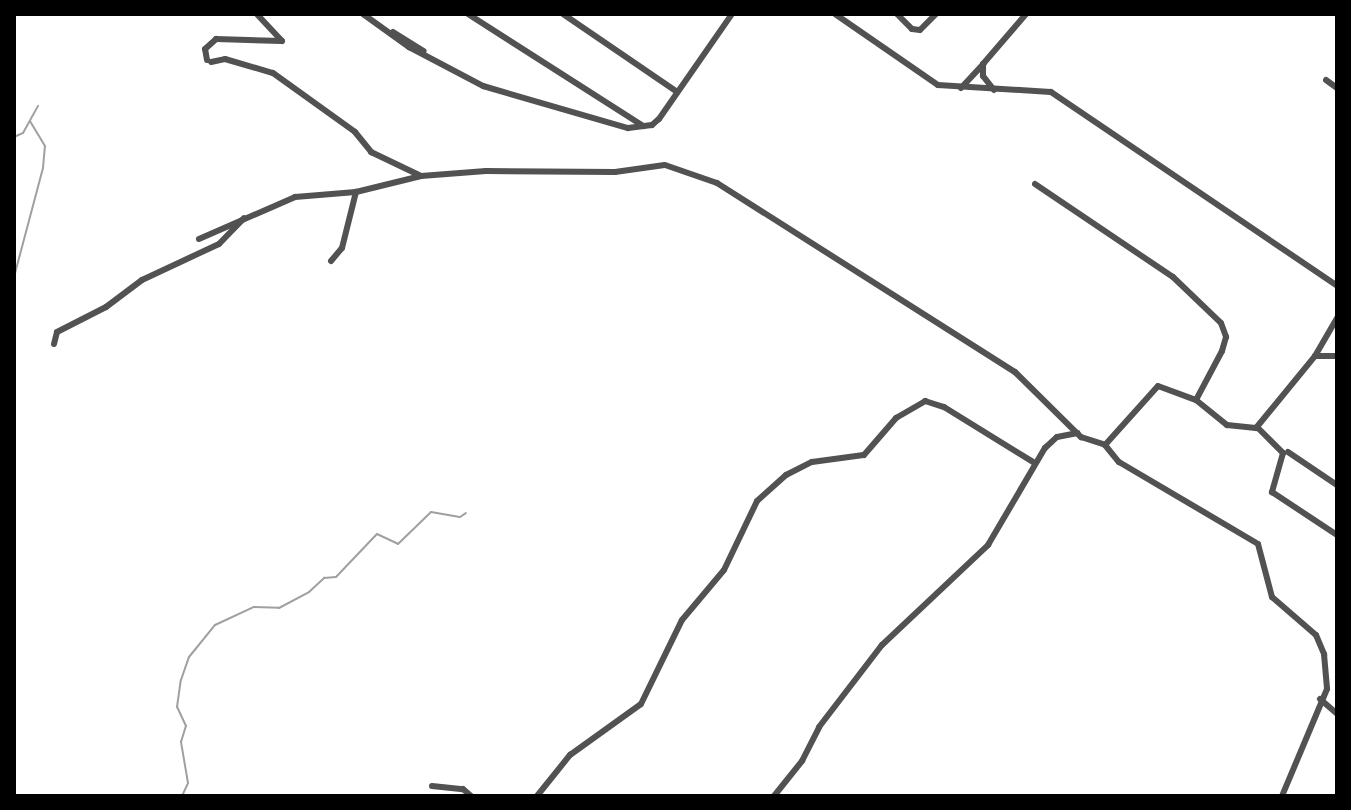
<!DOCTYPE html>
<html>
<head>
<meta charset="utf-8">
<style>
	body { margin:0 }
	#map { position:relative; width:1351px; height:810px; overflow:hidden; background:#fff; font-family:"Source Sans 3",sans-serif }
	div>[style] { position:absolute }
	[style*='--x'] { left:calc(var(--x)*1px); top:calc(var(--y)*1px); width:calc(var(--w)*1px); rotate:calc(var(--a)*1deg) }
	.stream>* { height:2px; margin:-1px; padding:0 1px; transform-origin:1px; border-radius:1px; background:#a0a0a0 }
	.minor>* { height:6px; margin:-3px; padding:0 3px; transform-origin:3px; border-radius:3px; background:#525252 }
	span { translate:-50% -50%; white-space:nowrap; text-align:center; line-height:1.15; -webkit-text-stroke:7px #fff; paint-order:stroke }
	.frame { position:absolute; inset:0; border:16px solid #000; pointer-events:none }
</style>
</head>
<body>
<div id="map">
	<div class="stream">
		<i style="--x:14;--y:137;--w:10;--a:-24"></i>
		<i style="--x:23;--y:133;--w:31;--a:-61"></i>
		<i style="--x:14;--y:277;--w:113;--a:-75.1"></i>
		<i style="--x:43;--y:168;--w:22;--a:-85"></i>
		<i style="--x:45;--y:146;--w:29;--a:-121"></i>
		<i style="--x:182;--y:796;--w:14;--a:-65"></i>
		<i style="--x:188;--y:783;--w:42;--a:-99.7"></i>
		<i style="--x:181;--y:742;--w:17;--a:-73"></i>
		<i style="--x:186;--y:726;--w:21;--a:-115"></i>
		<i style="--x:177;--y:707;--w:27;--a:-82"></i>
		<i style="--x:181;--y:680;--w:24;--a:-71"></i>
		<i style="--x:189;--y:657;--w:41;--a:-50.9"></i>
		<i style="--x:215;--y:625;--w:43;--a:-24.8"></i>
		<i style="--x:254;--y:607;--w:25;--a:2"></i>
		<i style="--x:279;--y:608;--w:34;--a:-28"></i>
		<i style="--x:309;--y:592;--w:21;--a:-43"></i>
		<i style="--x:324;--y:578;--w:12;--a:-5"></i>
		<i style="--x:336;--y:577;--w:59;--a:-46.4"></i>
		<i style="--x:377;--y:534;--w:23;--a:25"></i>
		<i style="--x:398;--y:544;--w:46;--a:-44.1"></i>
		<i style="--x:431;--y:512;--w:29;--a:10"></i>
		<i style="--x:460;--y:517;--w:7;--a:-34"></i>
	</div>
	<div class="minor">
		<i style="--x:363;--y:14;--w:57;--a:35.7"></i>
		<i style="--x:409;--y:47;--w:84;--a:27.8"></i>
		<i style="--x:483;--y:86;--w:151;--a:16.2"></i>
		<i style="--x:628;--y:128;--w:24;--a:-7"></i>
		<i style="--x:652;--y:125;--w:9;--a:-41"></i>
		<i style="--x:659;--y:119;--w:128;--a:-55.2"></i>
		<i style="--x:468;--y:14;--w:208;--a:32.6"></i>
		<i style="--x:563;--y:14;--w:137;--a:34.3"></i>
		<i style="--x:835;--y:14;--w:125;--a:34.6"></i>
		<i style="--x:938;--y:85;--w:113;--a:3.5"></i>
		<i style="--x:1051;--y:92;--w:346;--a:34.1"></i>
		<i style="--x:897;--y:14;--w:21;--a:45"></i>
		<i style="--x:912;--y:29;--w:8;--a:7"></i>
		<i style="--x:920;--y:30;--w:23;--a:-45"></i>
		<i style="--x:393;--y:32;--w:36;--a:32"></i>
		<i style="--x:207;--y:60;--w:11;--a:-100"></i>
		<i style="--x:205;--y:49;--w:15;--a:-42"></i>
		<i style="--x:216;--y:39;--w:66;--a:1.7"></i>
		<i style="--x:282;--y:41;--w:37;--a:-133"></i>
		<i style="--x:211;--y:62;--w:14;--a:-12"></i>
		<i style="--x:225;--y:59;--w:50;--a:16.3"></i>
		<i style="--x:273;--y:73;--w:101;--a:35.7"></i>
		<i style="--x:355;--y:132;--w:26;--a:51"></i>
		<i style="--x:371;--y:152;--w:55;--a:25.6"></i>
		<i style="--x:1326;--y:80;--w:14;--a:36"></i>
		<i style="--x:961;--y:88;--w:33;--a:-47"></i>
		<i style="--x:994;--y:90;--w:18;--a:-128"></i>
		<i style="--x:983;--y:76;--w:12;--a:-90"></i>
		<i style="--x:983;--y:64;--w:66;--a:-49.3"></i>
		<i style="--x:1035;--y:184;--w:166;--a:34"></i>
		<i style="--x:1173;--y:277;--w:66;--a:43.8"></i>
		<i style="--x:1221;--y:323;--w:15;--a:70"></i>
		<i style="--x:1226;--y:337;--w:15;--a:106"></i>
		<i style="--x:1222;--y:351;--w:55;--a:118"></i>
		<i style="--x:199;--y:239;--w:105;--a:-23.6"></i>
		<i style="--x:295;--y:197;--w:61;--a:-4.7"></i>
		<i style="--x:331;--y:261;--w:17;--a:-50"></i>
		<i style="--x:342;--y:248;--w:58;--a:-76"></i>
		<i style="--x:356;--y:192;--w:67;--a:-13.8"></i>
		<i style="--x:421;--y:176;--w:65;--a:-4.4"></i>
		<i style="--x:486;--y:171;--w:129;--a:0.4"></i>
		<i style="--x:615;--y:172;--w:50;--a:-8"></i>
		<i style="--x:665;--y:165;--w:55;--a:19.1"></i>
		<i style="--x:717;--y:183;--w:353;--a:32.4"></i>
		<i style="--x:1015;--y:372;--w:93;--a:44.6"></i>
		<i style="--x:1081;--y:437;--w:25;--a:18"></i>
		<i style="--x:1105;--y:445;--w:22;--a:51"></i>
		<i style="--x:1119;--y:462;--w:161;--a:30.5"></i>
		<i style="--x:1258;--y:544;--w:55;--a:75.2"></i>
		<i style="--x:1272;--y:597;--w:58;--a:40.8"></i>
		<i style="--x:1316;--y:635;--w:21;--a:67"></i>
		<i style="--x:1324;--y:654;--w:35;--a:85"></i>
		<i style="--x:1327;--y:689;--w:116;--a:112.8"></i>
		<i style="--x:54;--y:344;--w:12;--a:-76"></i>
		<i style="--x:57;--y:332;--w:55;--a:-27"></i>
		<i style="--x:106;--y:307;--w:45;--a:-36.9"></i>
		<i style="--x:142;--y:280;--w:85;--a:-25.1"></i>
		<i style="--x:219;--y:244;--w:36;--a:-46"></i>
		<i style="--x:1315;--y:356;--w:22;--a:0"></i>
		<i style="--x:1257;--y:427;--w:37;--a:45"></i>
		<i style="--x:1283;--y:453;--w:41;--a:105.8"></i>
		<i style="--x:1272;--y:492;--w:78;--a:33.5"></i>
		<i style="--x:1105;--y:445;--w:79;--a:-48.1"></i>
		<i style="--x:1158;--y:386;--w:40;--a:20.2"></i>
		<i style="--x:1196;--y:400;--w:40;--a:39"></i>
		<i style="--x:1227;--y:425;--w:29;--a:6"></i>
		<i style="--x:1256;--y:428;--w:93;--a:-50.7"></i>
		<i style="--x:1315;--y:356;--w:44;--a:-59.9"></i>
		<i style="--x:1288;--y:452;--w:59;--a:34"></i>
		<i style="--x:1320;--y:699;--w:23;--a:41"></i>
		<i style="--x:432;--y:786;--w:31;--a:6"></i>
		<i style="--x:463;--y:789;--w:11;--a:41"></i>
		<i style="--x:537;--y:796;--w:53;--a:-51.2"></i>
		<i style="--x:570;--y:755;--w:87;--a:-35.7"></i>
		<i style="--x:641;--y:704;--w:93;--a:-64"></i>
		<i style="--x:682;--y:620;--w:65;--a:-50"></i>
		<i style="--x:724;--y:570;--w:76;--a:-64.4"></i>
		<i style="--x:757;--y:501;--w:39;--a:-42"></i>
		<i style="--x:786;--y:475;--w:29;--a:-27"></i>
		<i style="--x:812;--y:462;--w:52;--a:-7.7"></i>
		<i style="--x:864;--y:455;--w:49;--a:-49.1"></i>
		<i style="--x:896;--y:418;--w:34;--a:-30"></i>
		<i style="--x:925;--y:401;--w:20;--a:18"></i>
		<i style="--x:944;--y:407;--w:105;--a:31.7"></i>
		<i style="--x:774;--y:796;--w:45;--a:-51.3"></i>
		<i style="--x:802;--y:761;--w:38;--a:-63"></i>
		<i style="--x:819;--y:727;--w:103;--a:-52.5"></i>
		<i style="--x:882;--y:645;--w:146;--a:-43.3"></i>
		<i style="--x:988;--y:545;--w:113;--a:-59.6"></i>
		<i style="--x:1045;--y:448;--w:16;--a:-43"></i>
		<i style="--x:1057;--y:437;--w:21;--a:-11"></i>
	</div>
	<div class="frame"></div>
</div>
</body>
</html>
